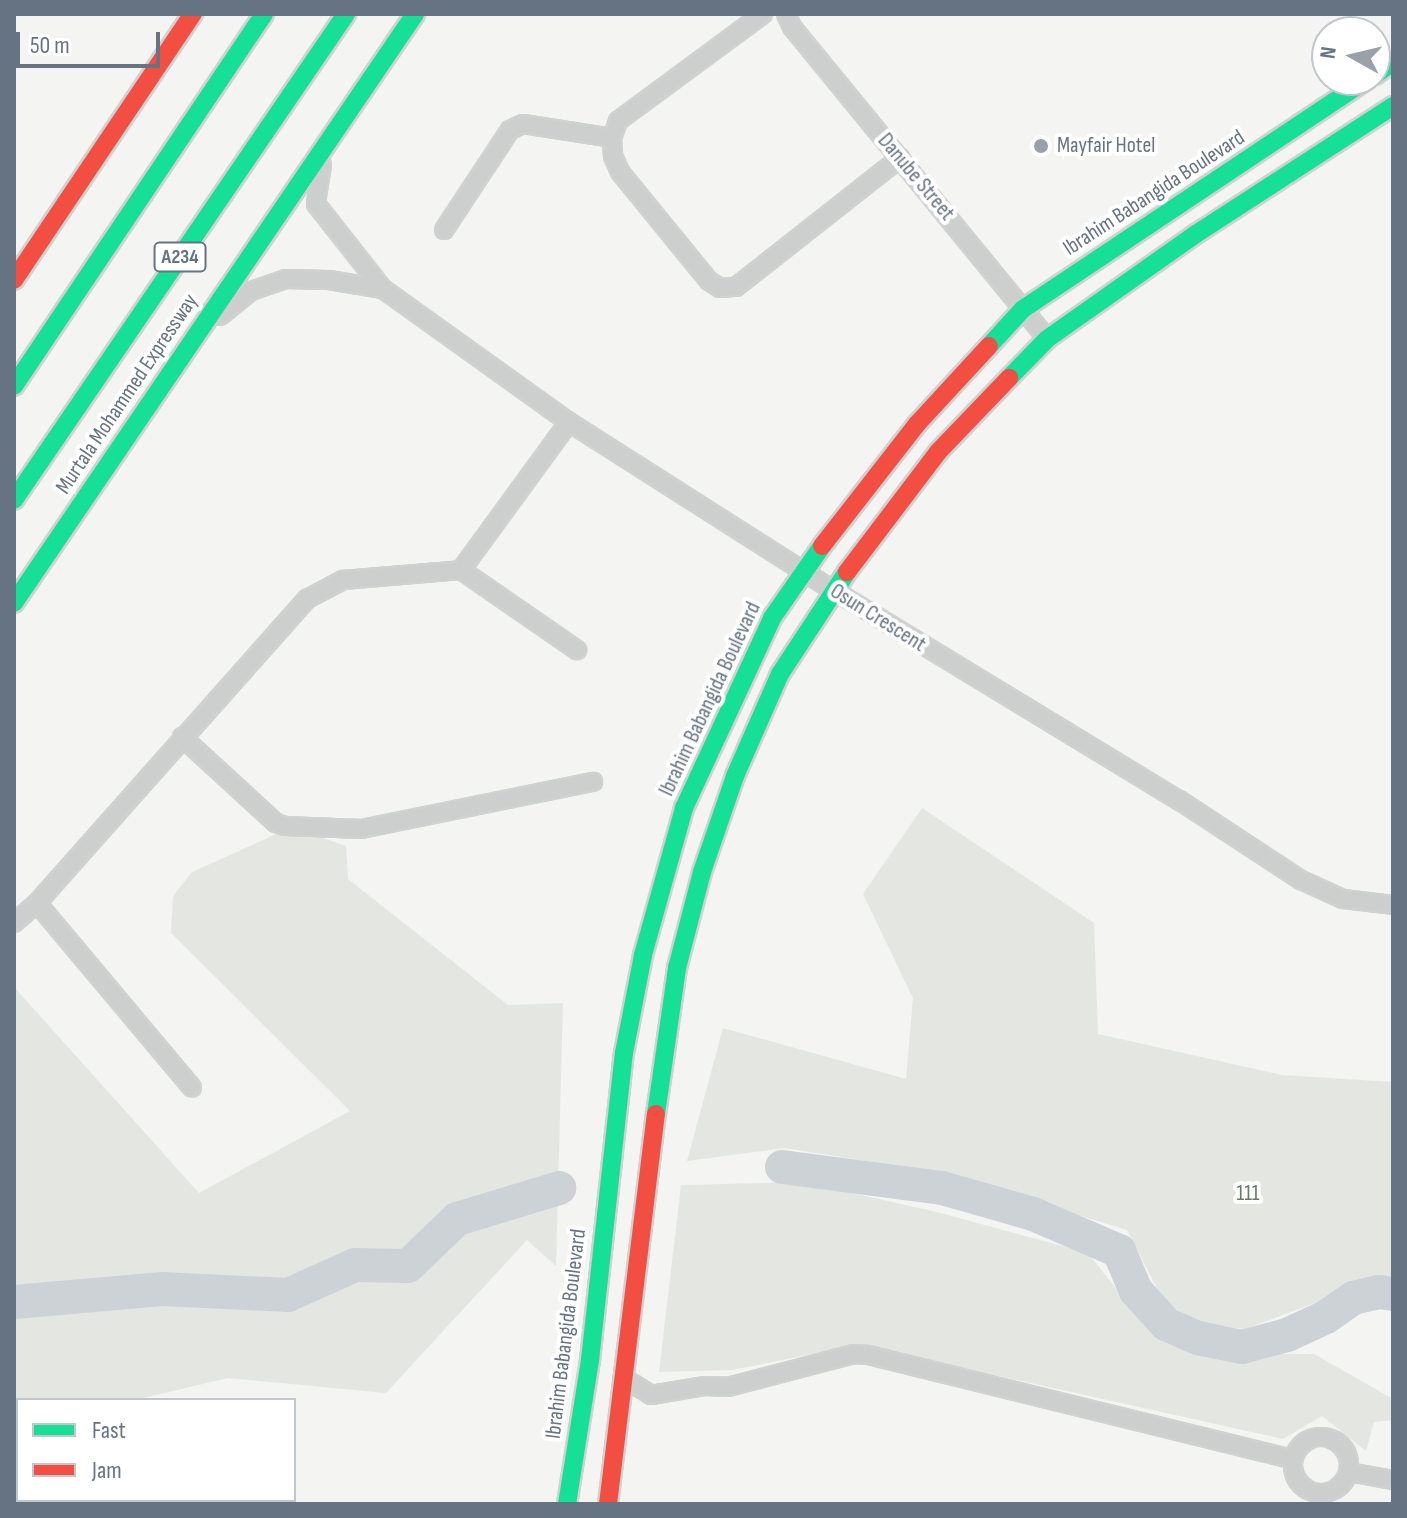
<!DOCTYPE html>
<html>
<head>
<meta charset="utf-8">
<style>
	body { margin:0 }
	#map { position:relative; width:1407px; height:1518px; overflow:hidden; background:#f4f4f3; font-family:"Sofia Sans Condensed",sans-serif }
	div>[style] { position:absolute }
	[style*='--x'] { left:calc(var(--x)*1px); top:calc(var(--y)*1px); width:calc(var(--w)*1px); rotate:calc(var(--a)*1deg) }
	.green>* { inset:0; background:#e4e7e1 }
	.river>* { height:34px; margin:-17px; padding:0 17px; transform-origin:17px; border-radius:17px; background:#ccd2d6 }
	.roads { filter:drop-shadow(2px 0 #d0d1d1) drop-shadow(-2px 0 #d0d1d1) drop-shadow(0 2px #d0d1d1) drop-shadow(0 -2px #d0d1d1) }
	.street>* { height:16px; margin:-8px; padding:0 8px; transform-origin:8px; border-radius:8px; background:#cdcece }
	.street>.ring { margin:-8px; padding:0; box-sizing:content-box; background:none; border:16px solid #cdcece; border-radius:50% }
	.fast>* { height:18px; margin:-9px; padding:0 9px; transform-origin:9px; border-radius:9px; background:#16e098 }
	.jam>* { height:18px; margin:-9px; padding:0 9px; transform-origin:9px; border-radius:9px; background:#f24e42 }
	.dots>* { width:22px; height:22px; translate:-50% -50%; box-sizing:border-box; border:4px solid #fff; border-radius:50% }
	span { translate:-50% -50%; white-space:nowrap; text-align:center; line-height:1.15; -webkit-text-stroke:8px #fff; paint-order:stroke }
	.shield-label span { padding:2px 6px; background:#fff; border:2px solid; border-radius:6px; -webkit-text-stroke-width:0 }
	.shield-label { font-size:20px; color:#667382; font-weight:700 }
	.poi-label { font-size:22px; color:#667382 }
	.left { translate:0 -50%; text-align:left }
	.street-label { font-size:22px; color:#667382 }
	.park-label { font-size:22px; color:#677964 }
	.frame { position:absolute; inset:0; border:16px solid #667382; pointer-events:none }
	.legend { position:absolute; left:16px; top:1398px; width:280px; height:104px; box-sizing:border-box; background:#fff; border:2px solid #c2c7cd; margin:0; padding:10px 14px; list-style:none; font-size:24px; color:#667382 }
	.legend li { display:flex; align-items:center; gap:16px; height:40px }
	.legend b { width:40px; border:2px solid #c2c7cd }
	.north { position:absolute; left:1311px; top:16px; width:80px; height:80px; box-sizing:border-box; background:#fff; border:2px solid #c2c7cd; border-radius:50%; rotate:278deg; font-size:22px; font-weight:700; line-height:32px; text-align:center; color:#667382 }
	.north::after { content:''; display:block; margin:auto; width:28px; height:36px; background:#98a0aa; clip-path:polygon(50% 0,100% 100%,50% 72%,0 100%) }
	.scale { position:absolute; left:16px; top:32px; width:144px; height:36px; box-sizing:border-box; border:4px solid #667382; border-top:0; padding-left:10px; font-size:24px; line-height:28px; white-space:nowrap; color:#667382; -webkit-text-stroke:6px #fff; paint-order:stroke }
</style>
</head>
<body>
<div id="map">
	<div class="green">
		<i style="clip-path:polygon(922px 808px,1094px 923px,1098px 1034px,1282px 1075px,1393px 1082px,1393px 1282px,1381px 1278px,1245px 1329px,1193px 1324px,1162px 1298px,1127px 1230px,941px 1173px,785px 1148px,687px 1161px,723px 1028px,906px 1079px,913px 998px,863px 894px)"></i>
		<i style="clip-path:polygon(292px 827px,346px 846px,348px 879px,508px 1005px,563px 1003px,556px 1266px,527px 1240px,386px 1393px,228px 1378px,135px 1400px,18px 1400px,18px 1428px,14px 1428px,14px 987px,199px 1193px,350px 1111px,171px 933px,173px 896px,192px 872px)"></i>
		<i style="clip-path:polygon(803px 1182px,937px 1212px,1088px 1253px,1125px 1300px,1192px 1354px,1314px 1354px,1393px 1399px,1393px 1420px,1374px 1422px,1366px 1451px,1322px 1416px,1283px 1439px,859px 1345px,732px 1370px,659px 1372px,681px 1185px)"></i>
	</div>
	<div class="river">
		<i style="--x:782;--y:1167;--w:161;--a:7.5"></i>
		<i style="--x:942;--y:1188;--w:95;--a:15.9"></i>
		<i style="--x:1033;--y:1214;--w:94;--a:23.3"></i>
		<i style="--x:1119;--y:1251;--w:43;--a:67"></i>
		<i style="--x:1136;--y:1291;--w:45;--a:47.7"></i>
		<i style="--x:1166;--y:1324;--w:35;--a:24"></i>
		<i style="--x:1198;--y:1338;--w:45;--a:11.6"></i>
		<i style="--x:1242;--y:1347;--w:47;--a:-14.9"></i>
		<i style="--x:1287;--y:1335;--w:43;--a:-24.8"></i>
		<i style="--x:1326;--y:1317;--w:33;--a:-35"></i>
		<i style="--x:1353;--y:1298;--w:27;--a:-13"></i>
		<i style="--x:1379;--y:1292;--w:14;--a:8"></i>
		<i style="--x:14;--y:1302;--w:149;--a:-5"></i>
		<i style="--x:162;--y:1289;--w:126;--a:2.7"></i>
		<i style="--x:288;--y:1295;--w:73;--a:-24.1"></i>
		<i style="--x:355;--y:1265;--w:53;--a:1.1"></i>
		<i style="--x:408;--y:1266;--w:68;--a:-43.8"></i>
		<i style="--x:457;--y:1219;--w:107;--a:-16.9"></i>
	</div>
	<div class="roads">
		<div class="street">
			<i style="--x:763;--y:14;--w:180;--a:143.6"></i>
			<i style="--x:618;--y:121;--w:18;--a:109"></i>
			<i style="--x:612;--y:138;--w:18;--a:87"></i>
			<i style="--x:613;--y:156;--w:17;--a:66"></i>
			<i style="--x:620;--y:172;--w:141;--a:50.8"></i>
			<i style="--x:709;--y:281;--w:13;--a:32"></i>
			<i style="--x:720;--y:288;--w:16;--a:-4"></i>
			<i style="--x:736;--y:287;--w:209;--a:-38.2"></i>
			<i style="--x:786;--y:14;--w:14;--a:65"></i>
			<i style="--x:792;--y:27;--w:403;--a:50.7"></i>
			<i style="--x:322;--y:165;--w:39;--a:99"></i>
			<i style="--x:316;--y:204;--w:108;--a:51.8"></i>
			<i style="--x:383;--y:289;--w:229;--a:35.6"></i>
			<i style="--x:569;--y:422;--w:313;--a:32.5"></i>
			<i style="--x:833;--y:590;--w:405;--a:31.3"></i>
			<i style="--x:1179;--y:800;--w:146;--a:33.3"></i>
			<i style="--x:1301;--y:880;--w:46;--a:24.3"></i>
			<i style="--x:1343;--y:899;--w:50;--a:6.8"></i>
			<i style="--x:444;--y:230;--w:120;--a:-56.6"></i>
			<i style="--x:510;--y:130;--w:14;--a:-25"></i>
			<i style="--x:523;--y:124;--w:90;--a:8.9"></i>
			<i style="--x:220;--y:316;--w:40;--a:-39"></i>
			<i style="--x:251;--y:291;--w:37;--a:-19"></i>
			<i style="--x:286;--y:279;--w:43;--a:1.3"></i>
			<i style="--x:329;--y:280;--w:55;--a:9.5"></i>
			<i style="--x:461;--y:570;--w:141;--a:34.6"></i>
			<i style="--x:182;--y:737;--w:127;--a:42.5"></i>
			<i style="--x:276;--y:823;--w:9;--a:18"></i>
			<i style="--x:285;--y:826;--w:76;--a:2.3"></i>
			<i style="--x:361;--y:829;--w:237;--a:-11.5"></i>
			<i style="--x:37;--y:903;--w:241;--a:50"></i>
			<i style="--x:14;--y:923;--w:30;--a:-41"></i>
			<i style="--x:37;--y:903;--w:407;--a:-48.4"></i>
			<i style="--x:307;--y:599;--w:41;--a:-27.8"></i>
			<i style="--x:343;--y:580;--w:118;--a:-4.8"></i>
			<i style="--x:461;--y:570;--w:183;--a:-53.9"></i>
			<i style="--x:624;--y:1378;--w:32;--a:32"></i>
			<i style="--x:651;--y:1395;--w:55;--a:-9.5"></i>
			<i style="--x:705;--y:1386;--w:23;--a:2"></i>
			<i style="--x:728;--y:1387;--w:130;--a:-14.7"></i>
			<i style="--x:854;--y:1354;--w:14;--a:4"></i>
			<i style="--x:868;--y:1355;--w:438;--a:13.8"></i>
			<i class="ring" style="left:1293px;top:1437px;width:40px;height:40px"></i>
			<i style="--x:1349;--y:1472;--w:45;--a:10.3"></i>
		</div>
		<div class="fast">
			<i style="--x:1375;--y:75;--w:22;--a:-36"></i>
			<i style="--x:989;--y:346;--w:50;--a:-47.4"></i>
			<i style="--x:1023;--y:309;--w:413;--a:-33.7"></i>
			<i style="--x:1009;--y:378;--w:54;--a:-45.7"></i>
			<i style="--x:1047;--y:339;--w:182;--a:-35.2"></i>
			<i style="--x:1196;--y:234;--w:235;--a:-33"></i>
			<i style="--x:14;--y:386;--w:448;--a:-56.1"></i>
			<i style="--x:14;--y:500;--w:589;--a:-55.66"></i>
			<i style="--x:14;--y:603;--w:713;--a:-55.75"></i>
			<i style="--x:656;--y:1114;--w:148;--a:-81.8"></i>
			<i style="--x:677;--y:968;--w:99;--a:-75.4"></i>
			<i style="--x:702;--y:872;--w:102;--a:-71"></i>
			<i style="--x:735;--y:776;--w:111;--a:-66.2"></i>
			<i style="--x:780;--y:674;--w:122;--a:-56.7"></i>
			<i style="--x:567;--y:1504;--w:146;--a:-80.9"></i>
			<i style="--x:590;--y:1360;--w:309;--a:-83.7"></i>
			<i style="--x:624;--y:1053;--w:100;--a:-79"></i>
			<i style="--x:643;--y:955;--w:153;--a:-74.4"></i>
			<i style="--x:684;--y:808;--w:209;--a:-65.1"></i>
			<i style="--x:772;--y:618;--w:88;--a:-55.2"></i>
		</div>
		<div class="jam">
			<i style="--x:14;--y:280;--w:321;--a:-56.1"></i>
			<i style="--x:822;--y:546;--w:155;--a:-52.1"></i>
			<i style="--x:917;--y:424;--w:106;--a:-47.3"></i>
			<i style="--x:847;--y:572;--w:151;--a:-52.8"></i>
			<i style="--x:938;--y:452;--w:103;--a:-46.2"></i>
			<i style="--x:608;--y:1504;--w:393;--a:-83"></i>
		</div>
	</div>
	<div class="dots">
		<i style="left:1041px;top:146px;background:#98a0aa"></i>
	</div>
	<div class="shield-label">
		<span style="left:180px;top:257px">A234</span>
	</div>
	<div class="poi-label">
		<span class="left" style="left:1057px;top:146px">Mayfair Hotel</span>
	</div>
	<div class="street-label">
		<span style="left:916px;top:177px;rotate:50deg">Danube Street</span>
		<span style="left:1154px;top:193px;rotate:-33deg">Ibrahim Babangida Boulevard</span>
		<span style="left:127px;top:394px;rotate:-56deg">Murtala Mohammed Expressway</span>
		<span style="left:878px;top:618px;rotate:32deg">Osun Crescent</span>
		<span style="left:710px;top:699px;rotate:-65deg">Ibrahim Babangida Boulevard</span>
		<span style="left:566px;top:1334px;rotate:-83deg">Ibrahim Babangida Boulevard</span>
	</div>
	<div class="park-label">
		<span style="left:1248px;top:1194px">111</span>
	</div>
	<div class="frame"></div>
	<ul class="legend">
	<li><b style="height:10px;background:#16e098"></b>Fast</li>
	<li><b style="height:10px;background:#f24e42"></b>Jam</li>
	</ul>
	<div class="north">N</div>
	<div class="scale">50 m</div>
</div>
</body>
</html>
